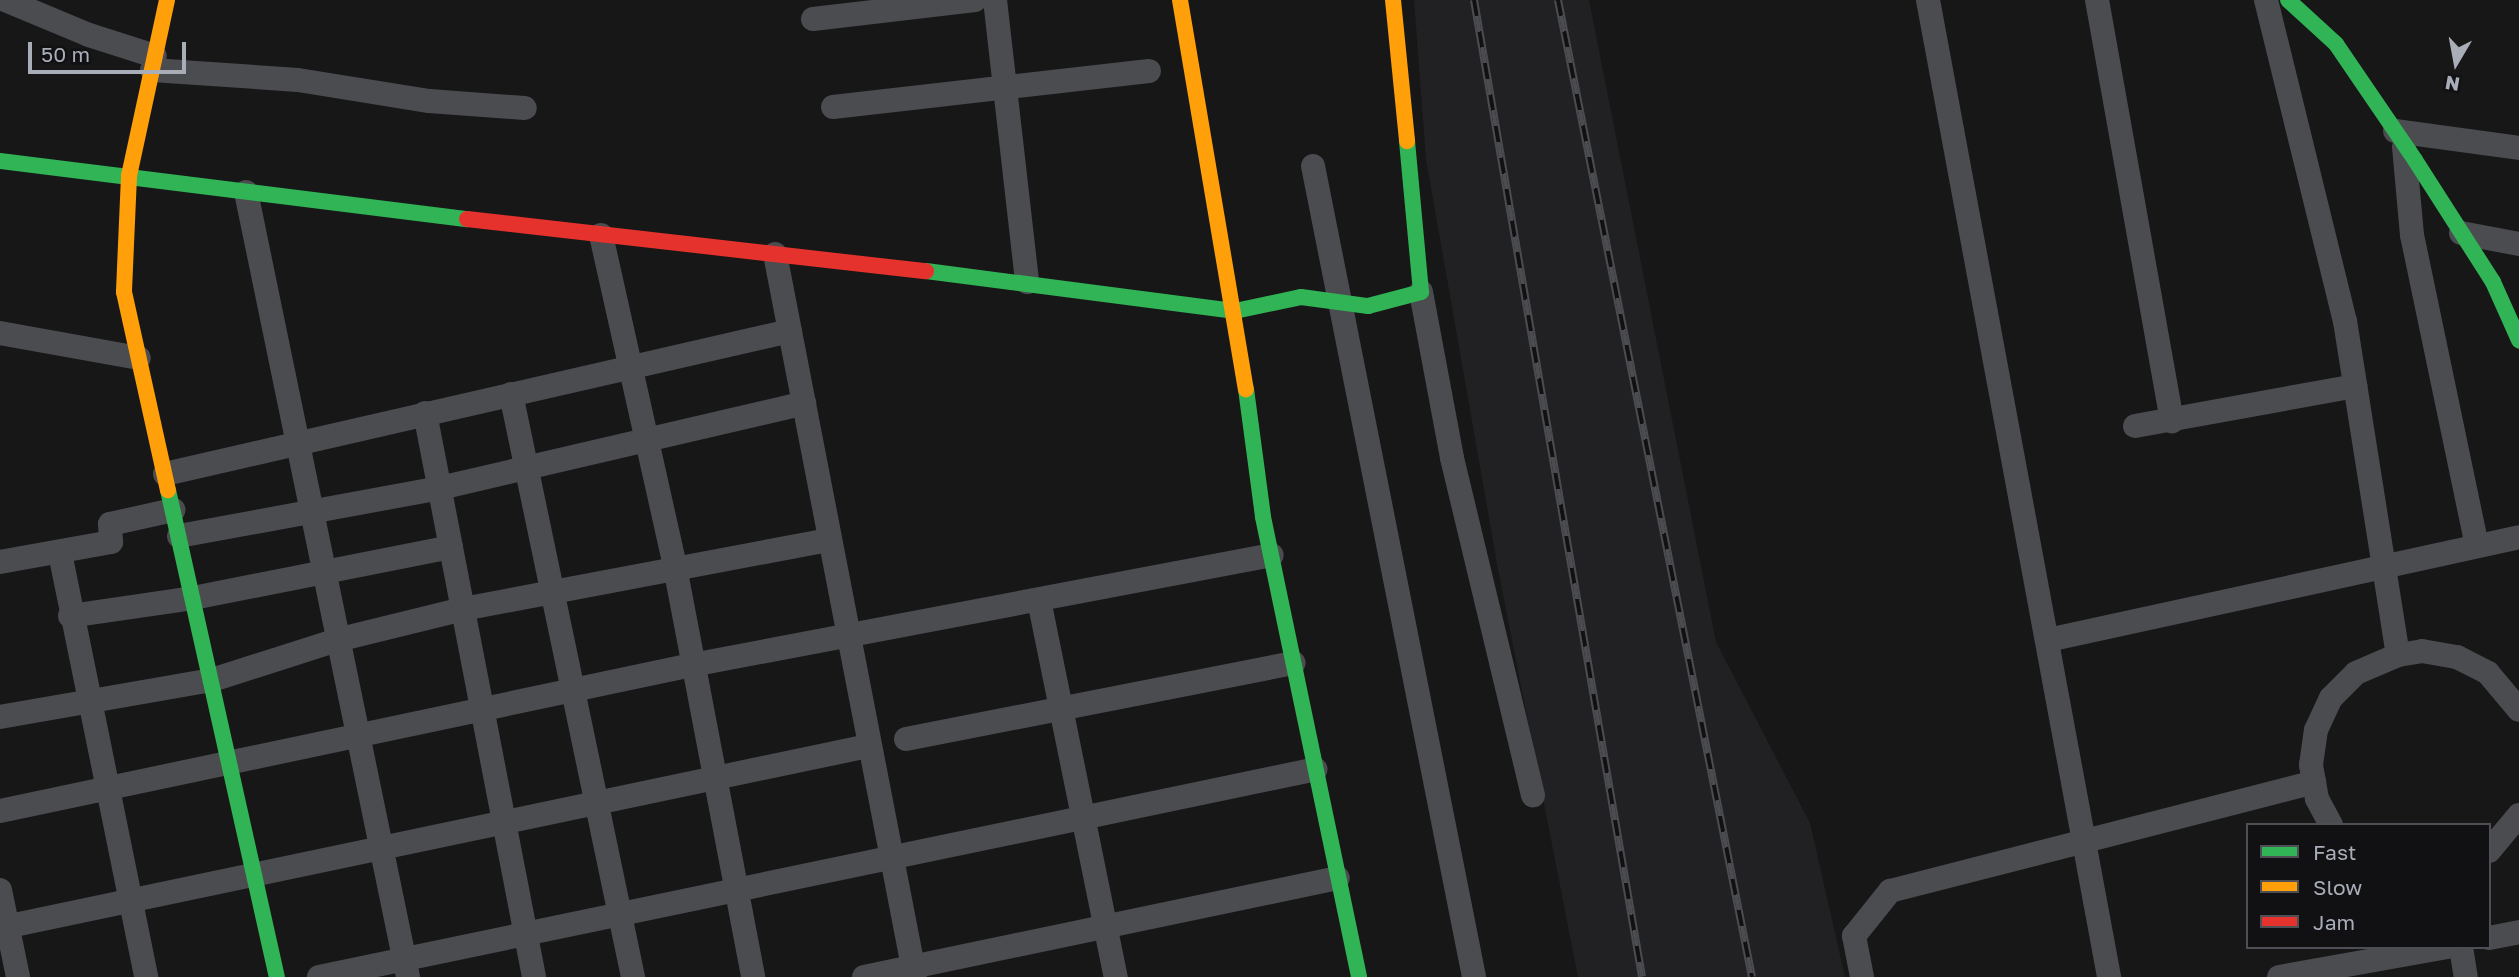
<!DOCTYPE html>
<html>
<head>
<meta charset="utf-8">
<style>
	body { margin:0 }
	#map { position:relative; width:2519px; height:977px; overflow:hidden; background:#171717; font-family:"Golos Text",sans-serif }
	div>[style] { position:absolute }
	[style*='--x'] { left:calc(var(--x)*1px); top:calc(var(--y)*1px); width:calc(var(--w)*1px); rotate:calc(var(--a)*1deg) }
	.built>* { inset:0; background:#212123 }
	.street>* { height:24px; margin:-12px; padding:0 12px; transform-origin:12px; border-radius:12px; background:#4b4c50 }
	.fast>* { height:16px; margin:-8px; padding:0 8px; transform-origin:8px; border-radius:8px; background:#30b455 }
	.slow>* { height:16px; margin:-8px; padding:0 8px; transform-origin:8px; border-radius:8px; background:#ff9f0a }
	.jam>* { height:16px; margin:-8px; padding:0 8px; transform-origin:8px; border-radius:8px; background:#e5322d }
	.rail>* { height:8px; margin-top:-4px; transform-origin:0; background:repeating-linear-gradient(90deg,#111113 0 16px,#4b4c4f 0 32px); box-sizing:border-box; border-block:2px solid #4b4c4f }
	span { translate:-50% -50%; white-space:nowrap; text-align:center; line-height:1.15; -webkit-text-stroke:7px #111113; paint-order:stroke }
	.legend { position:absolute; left:2246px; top:823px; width:245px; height:126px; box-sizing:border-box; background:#111113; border:2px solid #4d4f55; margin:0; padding:9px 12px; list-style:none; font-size:21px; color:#a8adb8 }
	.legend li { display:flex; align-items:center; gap:14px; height:35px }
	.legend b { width:35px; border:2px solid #4d4f55 }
	.north { position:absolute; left:2421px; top:28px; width:70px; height:70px; -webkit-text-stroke:5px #111113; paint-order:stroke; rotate:190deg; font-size:19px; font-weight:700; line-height:28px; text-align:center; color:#a8adb8 }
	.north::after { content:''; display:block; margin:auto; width:24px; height:32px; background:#a8adb8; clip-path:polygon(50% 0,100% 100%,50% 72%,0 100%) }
	.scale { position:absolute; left:28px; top:42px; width:158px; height:32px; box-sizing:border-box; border:4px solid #a8adb8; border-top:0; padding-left:9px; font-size:21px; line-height:24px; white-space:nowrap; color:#a8adb8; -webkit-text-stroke:5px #111113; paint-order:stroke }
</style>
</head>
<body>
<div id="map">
	<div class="built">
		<i style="clip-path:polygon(1414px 0,1589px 0,1716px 642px,1810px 823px,1845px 977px,1578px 977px,1498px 569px,1426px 159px)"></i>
	</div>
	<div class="street">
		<i style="--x:5;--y:0;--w:91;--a:22.6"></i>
		<i style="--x:89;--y:35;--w:69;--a:17.7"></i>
		<i style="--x:995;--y:0;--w:284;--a:83.5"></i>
		<i style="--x:1928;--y:0;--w:994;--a:79.5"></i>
		<i style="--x:2097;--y:0;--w:428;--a:79.9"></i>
		<i style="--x:2266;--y:0;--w:331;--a:76.2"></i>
		<i style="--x:2345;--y:321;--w:338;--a:81"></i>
		<i style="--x:813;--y:19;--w:163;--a:-6.7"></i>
		<i style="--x:152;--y:70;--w:146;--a:3.9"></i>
		<i style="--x:298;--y:80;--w:133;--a:9.1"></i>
		<i style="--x:429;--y:101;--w:96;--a:4.2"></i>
		<i style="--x:833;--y:107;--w:318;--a:-6.5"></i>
		<i style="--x:2395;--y:131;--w:125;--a:7.8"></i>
		<i style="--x:2404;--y:147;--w:88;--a:84.8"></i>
		<i style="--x:2412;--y:235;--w:317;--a:78.2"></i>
		<i style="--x:1313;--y:166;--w:827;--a:78.77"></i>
		<i style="--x:246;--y:192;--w:802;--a:78.34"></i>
		<i style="--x:2461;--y:233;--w:59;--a:10.7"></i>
		<i style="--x:601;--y:235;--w:340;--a:77.4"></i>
		<i style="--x:675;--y:567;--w:417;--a:79.2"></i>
		<i style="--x:775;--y:254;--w:736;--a:79.04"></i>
		<i style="--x:1421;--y:292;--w:169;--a:79.4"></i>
		<i style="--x:1452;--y:458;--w:347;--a:76.5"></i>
		<i style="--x:0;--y:333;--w:141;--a:10.2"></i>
		<i style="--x:511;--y:394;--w:596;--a:78.18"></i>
		<i style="--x:425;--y:413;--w:574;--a:79.06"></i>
		<i style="--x:2135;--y:426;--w:224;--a:-10.3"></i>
		<i style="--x:165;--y:474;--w:641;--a:-12.89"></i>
		<i style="--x:179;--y:536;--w:265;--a:-10.4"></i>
		<i style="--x:440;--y:488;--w:374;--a:-13.1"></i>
		<i style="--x:60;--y:553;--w:433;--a:78.5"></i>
		<i style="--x:0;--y:562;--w:113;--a:-10.2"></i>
		<i style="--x:111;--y:542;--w:18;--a:-93"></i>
		<i style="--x:110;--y:524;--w:65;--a:-12.5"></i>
		<i style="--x:1039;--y:600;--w:385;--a:78.5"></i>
		<i style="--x:70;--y:616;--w:124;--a:-8.3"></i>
		<i style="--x:193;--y:598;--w:263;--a:-11.2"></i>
		<i style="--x:2048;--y:640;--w:482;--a:-12.3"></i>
		<i style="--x:0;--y:717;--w:215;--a:-9.9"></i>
		<i style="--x:212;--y:680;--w:131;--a:-17.7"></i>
		<i style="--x:337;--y:640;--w:130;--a:-13.8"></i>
		<i style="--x:463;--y:609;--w:372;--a:-10.7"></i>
		<i style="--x:906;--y:739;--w:395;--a:-11.1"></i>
		<i style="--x:0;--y:811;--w:707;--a:-11.91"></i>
		<i style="--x:692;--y:665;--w:590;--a:-10.74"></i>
		<i style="--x:2331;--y:825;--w:30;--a:-118"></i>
		<i style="--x:2317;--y:799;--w:35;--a:-100"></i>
		<i style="--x:2311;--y:765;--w:35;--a:-82"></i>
		<i style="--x:2316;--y:730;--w:35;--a:-65"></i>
		<i style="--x:2331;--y:698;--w:35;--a:-45"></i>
		<i style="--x:2356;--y:673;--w:46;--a:-23.2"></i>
		<i style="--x:2398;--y:655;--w:24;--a:-9"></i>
		<i style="--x:2422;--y:651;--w:36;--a:10"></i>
		<i style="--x:2457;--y:657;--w:35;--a:27"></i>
		<i style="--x:2488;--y:673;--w:48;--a:50"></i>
		<i style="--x:2489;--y:851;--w:47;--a:-50.2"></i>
		<i style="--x:0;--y:890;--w:89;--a:78.3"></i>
		<i style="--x:0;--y:928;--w:887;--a:-11.84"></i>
		<i style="--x:2489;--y:938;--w:31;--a:-11"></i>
		<i style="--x:2461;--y:947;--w:30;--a:81"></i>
		<i style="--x:319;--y:977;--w:1018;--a:-11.78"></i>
		<i style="--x:864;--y:977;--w:484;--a:-11.8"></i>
		<i style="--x:1862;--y:977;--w:42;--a:-101"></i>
		<i style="--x:1854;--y:936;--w:58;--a:-51.3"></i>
		<i style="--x:1890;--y:891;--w:438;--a:-14.4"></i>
		<i style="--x:2279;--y:977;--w:171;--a:-10.1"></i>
	</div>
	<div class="fast">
		<i style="--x:2288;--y:0;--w:65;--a:42.5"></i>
		<i style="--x:2336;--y:44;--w:140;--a:55.7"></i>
		<i style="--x:2415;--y:160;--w:145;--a:57.4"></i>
		<i style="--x:2493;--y:282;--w:64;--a:65.9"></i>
		<i style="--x:0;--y:161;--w:471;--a:7.1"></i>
		<i style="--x:926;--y:271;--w:312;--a:7.4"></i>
		<i style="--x:1235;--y:311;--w:67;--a:-12"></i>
		<i style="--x:1301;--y:297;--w:68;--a:7.7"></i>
		<i style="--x:1368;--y:306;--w:55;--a:-14.8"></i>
		<i style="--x:1421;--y:292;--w:152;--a:-95.3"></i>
		<i style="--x:1246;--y:389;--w:129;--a:82.4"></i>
		<i style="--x:1263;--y:517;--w:470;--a:78.2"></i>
		<i style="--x:168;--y:490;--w:499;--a:77.4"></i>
	</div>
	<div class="slow">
		<i style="--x:167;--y:0;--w:180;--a:102.2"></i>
		<i style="--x:129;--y:176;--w:116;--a:92.5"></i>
		<i style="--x:124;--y:292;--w:203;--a:77.5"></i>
		<i style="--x:1180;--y:0;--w:395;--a:80.4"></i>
		<i style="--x:1393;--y:0;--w:142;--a:84.3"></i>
	</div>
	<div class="jam">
		<i style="--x:467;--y:219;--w:462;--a:6.5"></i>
	</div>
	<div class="rail">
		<i style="--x:1474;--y:0;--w:991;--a:80.24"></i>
		<i style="--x:1558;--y:0;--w:996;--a:78.77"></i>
	</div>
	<ul class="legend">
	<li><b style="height:9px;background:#30b455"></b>Fast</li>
	<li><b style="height:9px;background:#ff9f0a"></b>Slow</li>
	<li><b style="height:9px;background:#e5322d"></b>Jam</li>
	</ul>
	<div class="north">N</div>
	<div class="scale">50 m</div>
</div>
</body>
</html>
